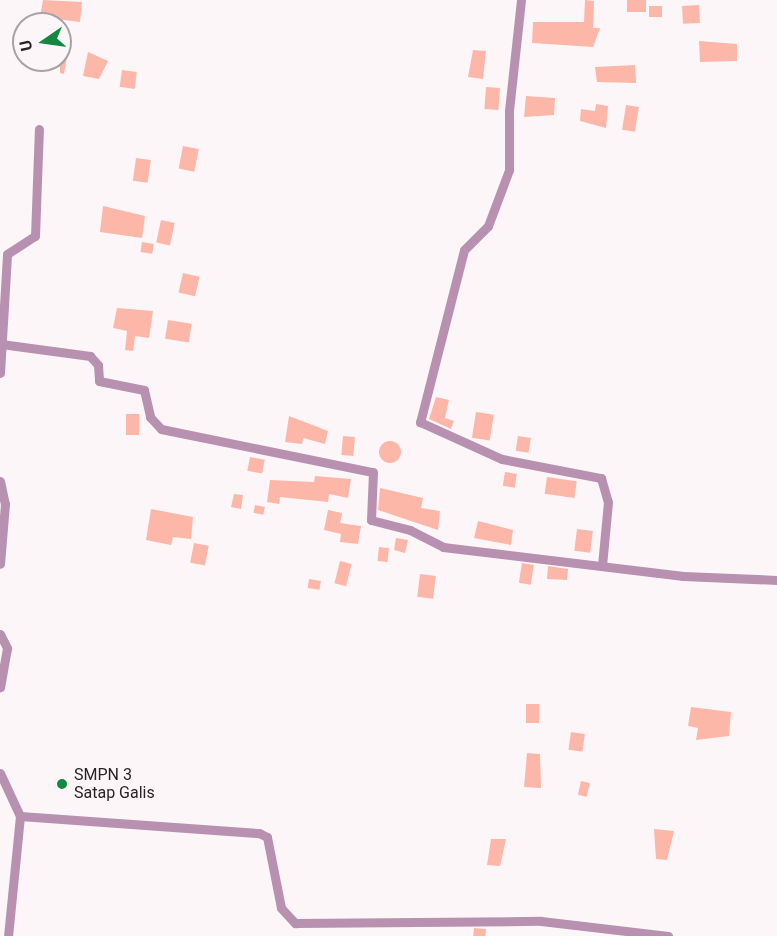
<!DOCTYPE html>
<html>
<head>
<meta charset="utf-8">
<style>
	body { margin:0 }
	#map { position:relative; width:777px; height:936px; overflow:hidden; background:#fdf6f8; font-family:Roboto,sans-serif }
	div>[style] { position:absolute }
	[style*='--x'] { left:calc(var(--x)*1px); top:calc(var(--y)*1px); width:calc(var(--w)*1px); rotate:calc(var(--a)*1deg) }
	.building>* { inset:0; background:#fcb7a9; transform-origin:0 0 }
	.round { border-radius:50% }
	.minor>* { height:9px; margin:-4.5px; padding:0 4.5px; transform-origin:4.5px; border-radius:4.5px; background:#b891b1 }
	.dots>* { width:16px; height:16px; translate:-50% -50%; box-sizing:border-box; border:3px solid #fdf6f8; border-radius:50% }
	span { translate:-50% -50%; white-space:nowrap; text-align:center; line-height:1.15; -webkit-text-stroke:4.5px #fdf6f8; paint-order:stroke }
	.poi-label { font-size:16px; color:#2a2426 }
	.left { translate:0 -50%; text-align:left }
	.north { position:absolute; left:12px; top:12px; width:60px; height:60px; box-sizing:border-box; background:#fdf6f8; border:2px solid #a9a2a4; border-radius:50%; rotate:257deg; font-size:16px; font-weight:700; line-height:24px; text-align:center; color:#2a2426 }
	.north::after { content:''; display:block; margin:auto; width:21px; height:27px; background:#148740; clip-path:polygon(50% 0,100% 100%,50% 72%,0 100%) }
</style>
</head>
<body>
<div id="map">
	<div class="building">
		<i style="clip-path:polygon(43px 0,82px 2px,80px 22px,40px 17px)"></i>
		<i style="clip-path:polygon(585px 0,594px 1px,593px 28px,600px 28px,593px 47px,532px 43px,533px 22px,584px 22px)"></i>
		<i style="left:627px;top:0;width:19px;height:12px"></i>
		<i style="left:699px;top:5px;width:18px;height:17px;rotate:87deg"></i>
		<i style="left:649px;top:6px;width:13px;height:11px"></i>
		<i style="clip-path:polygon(699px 41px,737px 44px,737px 61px,700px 62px)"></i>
		<i style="clip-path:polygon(60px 44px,69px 45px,64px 74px,60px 73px)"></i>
		<i style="clip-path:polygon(473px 50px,486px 51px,483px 79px,468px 77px)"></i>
		<i style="clip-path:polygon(88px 52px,108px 61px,99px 79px,83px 76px)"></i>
		<i style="clip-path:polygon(635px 65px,636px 83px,597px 82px,595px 67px)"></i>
		<i style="left:122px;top:70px;width:15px;height:17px;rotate:8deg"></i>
		<i style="left:486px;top:87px;width:14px;height:22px;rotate:4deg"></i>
		<i style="clip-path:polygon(526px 96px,555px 98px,554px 115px,524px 117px)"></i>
		<i style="clip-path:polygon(596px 104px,608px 106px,606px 128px,580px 121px,581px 109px,595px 111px)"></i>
		<i style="left:626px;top:105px;width:13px;height:25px;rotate:9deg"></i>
		<i style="left:183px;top:146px;width:16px;height:23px;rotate:11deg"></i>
		<i style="left:136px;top:158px;width:15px;height:23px;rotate:8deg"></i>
		<i style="clip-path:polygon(103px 206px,145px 216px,142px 238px,100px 232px)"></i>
		<i style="left:161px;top:220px;width:14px;height:23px;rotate:12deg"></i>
		<i style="left:142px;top:242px;width:12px;height:10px;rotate:9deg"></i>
		<i style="left:183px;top:273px;width:17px;height:20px;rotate:13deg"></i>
		<i style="clip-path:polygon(117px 308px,153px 311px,149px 338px,135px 336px,133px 351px,125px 350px,127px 331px,113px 328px)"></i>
		<i style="left:168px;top:320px;width:24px;height:19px;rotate:9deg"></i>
		<i style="clip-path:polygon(436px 397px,449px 400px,445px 418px,454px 421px,451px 429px,429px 419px)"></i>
		<i style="left:476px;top:412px;width:18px;height:26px;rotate:9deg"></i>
		<i style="left:126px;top:414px;width:13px;height:21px"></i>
		<i style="clip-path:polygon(289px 416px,328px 431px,325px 444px,303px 438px,302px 444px,285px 442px)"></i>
		<i style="left:343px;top:436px;width:12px;height:19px;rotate:5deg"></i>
		<i style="left:518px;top:436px;width:13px;height:15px;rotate:9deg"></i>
		<i class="round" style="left:379px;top:441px;width:22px;height:22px"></i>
		<i style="left:250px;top:457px;width:15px;height:14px;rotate:11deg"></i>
		<i style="left:505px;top:472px;width:12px;height:14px;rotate:9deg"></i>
		<i style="clip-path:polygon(315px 476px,351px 479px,348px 498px,329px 494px,328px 502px,280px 497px,279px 504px,267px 502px,270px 480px,314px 482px)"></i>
		<i style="left:547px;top:477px;width:30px;height:17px;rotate:8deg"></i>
		<i style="clip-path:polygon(380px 488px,423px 498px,421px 508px,440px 511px,438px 530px,378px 510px)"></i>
		<i style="clip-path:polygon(234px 494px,243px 495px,241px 509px,231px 507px)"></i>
		<i style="left:255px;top:505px;width:10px;height:8px;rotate:11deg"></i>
		<i style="clip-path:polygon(151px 509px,193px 517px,191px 539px,173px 537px,171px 545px,146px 540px)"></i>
		<i style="clip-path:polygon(328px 510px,342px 513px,340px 523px,361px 526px,358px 544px,340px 542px,341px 534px,324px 530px)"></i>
		<i style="clip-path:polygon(478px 521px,513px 530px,511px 545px,474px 538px)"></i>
		<i style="left:577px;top:529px;width:16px;height:22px;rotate:7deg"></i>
		<i style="clip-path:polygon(396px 538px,408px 540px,405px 553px,394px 550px)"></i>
		<i style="left:194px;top:543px;width:15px;height:20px;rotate:11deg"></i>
		<i style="left:379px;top:547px;width:10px;height:14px;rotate:6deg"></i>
		<i style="left:340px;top:561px;width:12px;height:23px;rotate:14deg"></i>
		<i style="left:522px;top:563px;width:12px;height:20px;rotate:9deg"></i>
		<i style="clip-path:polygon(548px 566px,568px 569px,567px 580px,547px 579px)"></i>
		<i style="left:420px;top:574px;width:16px;height:23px;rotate:7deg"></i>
		<i style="left:309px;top:579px;width:12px;height:9px;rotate:9deg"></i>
		<i style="left:526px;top:704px;width:13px;height:19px"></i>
		<i style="clip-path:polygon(691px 707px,731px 712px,729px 736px,696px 740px,698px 728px,688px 726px)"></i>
		<i style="left:571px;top:732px;width:14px;height:18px;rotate:8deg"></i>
		<i style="clip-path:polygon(527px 753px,540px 754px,541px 788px,524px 787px)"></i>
		<i style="left:581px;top:781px;width:9px;height:14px;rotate:13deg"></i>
		<i style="clip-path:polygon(654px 829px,674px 831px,667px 860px,656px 859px)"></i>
		<i style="clip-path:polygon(491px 839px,506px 839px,500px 866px,487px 865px)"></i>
		<i style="left:474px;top:928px;width:12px;height:8px;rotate:5deg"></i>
	</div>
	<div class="minor">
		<i style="--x:521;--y:0;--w:112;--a:96.2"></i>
		<i style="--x:509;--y:111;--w:59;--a:90"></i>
		<i style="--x:509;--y:170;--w:60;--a:110.6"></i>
		<i style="--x:488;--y:226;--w:34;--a:135"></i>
		<i style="--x:464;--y:250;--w:178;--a:104.3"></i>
		<i style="--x:420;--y:422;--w:90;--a:24.3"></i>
		<i style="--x:502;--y:459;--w:101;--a:10.9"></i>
		<i style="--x:601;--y:478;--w:25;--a:74"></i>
		<i style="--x:608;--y:502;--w:63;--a:95.4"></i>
		<i style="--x:1;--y:344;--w:90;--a:7.7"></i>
		<i style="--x:90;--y:356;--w:12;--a:48"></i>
		<i style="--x:98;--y:365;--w:16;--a:86"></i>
		<i style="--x:99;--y:381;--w:46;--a:11.3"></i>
		<i style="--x:144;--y:390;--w:28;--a:77"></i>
		<i style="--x:150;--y:417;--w:16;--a:47"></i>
		<i style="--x:161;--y:429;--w:216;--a:11.5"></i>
		<i style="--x:373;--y:472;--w:48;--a:92.4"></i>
		<i style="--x:371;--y:520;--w:40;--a:14.4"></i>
		<i style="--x:410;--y:530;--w:37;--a:27"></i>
		<i style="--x:443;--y:547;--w:242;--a:6.9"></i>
		<i style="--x:683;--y:576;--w:94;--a:2.4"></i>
		<i style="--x:0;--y:373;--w:119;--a:-86.6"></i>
		<i style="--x:7;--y:254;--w:33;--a:-33"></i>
		<i style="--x:35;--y:236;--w:107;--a:-87.9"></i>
		<i style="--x:0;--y:481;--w:24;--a:78"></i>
		<i style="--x:5;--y:504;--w:60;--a:94.8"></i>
		<i style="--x:0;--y:634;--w:16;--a:63"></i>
		<i style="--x:7;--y:648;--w:40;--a:100"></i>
		<i style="--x:0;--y:773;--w:47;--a:65.1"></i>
		<i style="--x:20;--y:816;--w:121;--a:95.7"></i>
		<i style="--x:20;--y:816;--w:240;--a:4.1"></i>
		<i style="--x:259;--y:833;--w:9;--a:27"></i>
		<i style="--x:267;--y:837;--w:72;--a:78.8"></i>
		<i style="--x:281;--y:908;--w:21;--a:47"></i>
		<i style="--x:295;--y:923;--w:246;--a:-0.5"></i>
		<i style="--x:541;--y:921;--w:128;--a:6.7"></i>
	</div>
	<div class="dots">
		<i style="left:62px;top:784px;background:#148740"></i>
	</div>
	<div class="poi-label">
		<span class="left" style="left:74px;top:784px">SMPN 3<br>Satap Galis</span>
	</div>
	<div class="north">U</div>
</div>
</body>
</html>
